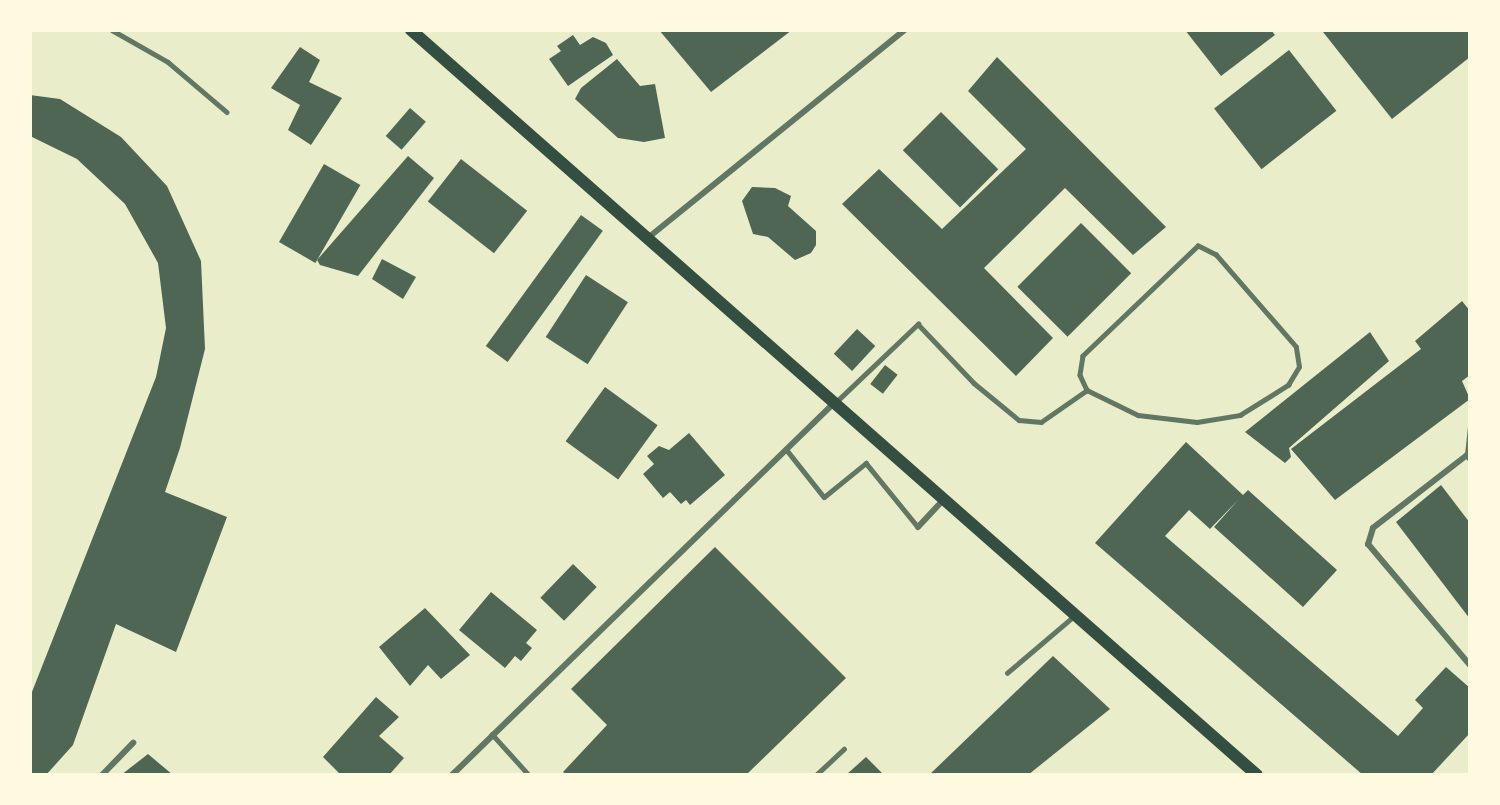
<!DOCTYPE html>
<html>
<head>
<meta charset="utf-8">
<style>
	body { margin:0 }
	#map { position:relative; width:1500px; height:805px; overflow:hidden; background:#e9edc9; font-family:Arial,sans-serif }
	div>[style] { position:absolute }
	[style*='--x'] { left:calc(var(--x)*1px); top:calc(var(--y)*1px); width:calc(var(--w)*1px); rotate:calc(var(--a)*1deg) }
	.building>* { inset:0; background:#4f6655; transform-origin:0 0 }
	.service>* { height:4.5px; margin:-2.25px; padding:0 2.25px; transform-origin:2.25px; border-radius:2.25px; background:#617663 }
	.minor>* { height:6px; margin:-3px; padding:0 3px; transform-origin:3px; border-radius:3px; background:#617663 }
	.secondary>* { height:12px; margin:-6px; padding:0 6px; transform-origin:6px; border-radius:6px; background:#344e41 }
	span { translate:-50% -50%; white-space:nowrap; text-align:center; line-height:1.15; -webkit-text-stroke:5px #fefae0; paint-order:stroke }
	.frame { position:absolute; inset:0; border:32px solid #fefae0; pointer-events:none }
</style>
</head>
<body>
<div id="map">
	<div class="building">
		<i style="clip-path:polygon(659px 30px,792px 30px,711px 92px)"></i>
		<i style="clip-path:polygon(1185px 30px,1271px 30px,1275px 35px,1221px 76px)"></i>
		<i style="clip-path:polygon(1326px 30px,1470px 30px,1470px 57px,1392px 119px,1323px 32px)"></i>
		<i style="clip-path:polygon(573px 35px,580px 45px,593px 37px,606px 43px,613px 55px,568px 86px,549px 59px,561px 51px,557px 46px)"></i>
		<i style="clip-path:polygon(300px 47px,320px 60px,309px 82px,342px 98px,311px 145px,288px 130px,300px 105px,271px 88px)"></i>
		<i style="left:1289px;top:50px;width:77px;height:95px;rotate:52deg"></i>
		<i style="clip-path:polygon(997px 57px,1166px 227px,1133px 255px,1065px 188px,984px 268px,1053px 338px,1016px 376px,842px 204px,879px 169px,942px 229px,1026px 149px,968px 91px)"></i>
		<i style="clip-path:polygon(617px 59px,640px 86px,655px 84px,665px 138px,644px 142px,618px 138px,575px 99px,581px 88px)"></i>
		<i style="clip-path:polygon(30px 95px,60px 99px,121px 137px,167px 186px,201px 261px,205px 349px,180px 448px,165px 492px,227px 517px,176px 652px,116px 624px,73px 745px,46px 775px,30px 775px,30px 697px,156px 377px,166px 328px,158px 263px,125px 204px,77px 159px,30px 136px)"></i>
		<i style="left:410px;top:108px;width:21px;height:37px;rotate:41deg"></i>
		<i style="left:941px;top:112px;width:81px;height:54px;rotate:45deg"></i>
		<i style="clip-path:polygon(408px 156px,434px 178px,358px 276px,320px 265px,317px 260px)"></i>
		<i style="left:461px;top:159px;width:84px;height:54px;rotate:38deg"></i>
		<i style="left:324px;top:164px;width:42px;height:90px;rotate:30deg"></i>
		<i style="clip-path:polygon(752px 187px,775px 188px,791px 196px,788px 206px,816px 231px,816px 245px,811px 253px,795px 260px,768px 237px,753px 234px,742px 201px)"></i>
		<i style="left:581px;top:215px;width:27px;height:162px;rotate:36deg"></i>
		<i style="left:1081px;top:223px;width:71px;height:90px;rotate:45deg"></i>
		<i style="clip-path:polygon(382px 259px,416px 277px,403px 299px,372px 279px)"></i>
		<i style="left:586px;top:275px;width:50px;height:74px;rotate:33deg"></i>
		<i style="clip-path:polygon(1462px 301px,1470px 311px,1470px 375px,1462px 381px,1470px 399px,1335px 500px,1291px 449px,1421px 349px,1415px 341px)"></i>
		<i style="left:857px;top:329px;width:25px;height:34px;rotate:43deg"></i>
		<i style="clip-path:polygon(1370px 332px,1389px 361px,1289px 448px,1291px 457px,1285px 463px,1245px 432px)"></i>
		<i style="left:885px;top:365px;width:16px;height:24px;rotate:38deg"></i>
		<i style="left:605px;top:387px;width:65px;height:67px;rotate:36deg"></i>
		<i style="clip-path:polygon(689px 433px,725px 475px,690px 505px,686px 500px,681px 504px,670px 492px,663px 498px,643px 474px,654px 464px,647px 456px,659px 446px,669px 450px)"></i>
		<i style="clip-path:polygon(1186px 442px,1243px 495px,1248px 490px,1337px 570px,1303px 607px,1214px 527px,1239px 499px,1210px 529px,1189px 510px,1165px 536px,1398px 736px,1423px 708px,1415px 700px,1446px 667px,1470px 688px,1470px 733px,1431px 775px,1363px 775px,1095px 543px)"></i>
		<i style="clip-path:polygon(1441px 485px,1470px 523px,1470px 619px,1396px 522px)"></i>
		<i style="clip-path:polygon(715px 547px,846px 678px,746px 775px,567px 775px,563px 772px,607px 725px,571px 689px)"></i>
		<i style="left:573px;top:564px;width:33px;height:47px;rotate:44deg"></i>
		<i style="clip-path:polygon(491px 592px,537px 630px,526px 643px,532px 648px,521px 661px,515px 656px,505px 668px,459px 630px)"></i>
		<i style="clip-path:polygon(425px 608px,470px 655px,441px 679px,428px 665px,410px 686px,379px 647px)"></i>
		<i style="clip-path:polygon(1053px 656px,1110px 709px,1028px 775px,929px 775px)"></i>
		<i style="clip-path:polygon(376px 697px,399px 717px,379px 736px,404px 758px,389px 775px,341px 775px,323px 757px)"></i>
		<i style="clip-path:polygon(148px 754px,173px 775px,121px 775px)"></i>
		<i style="clip-path:polygon(866px 757px,884px 775px,846px 775px)"></i>
	</div>
	<div class="service">
		<i style="--x:112;--y:30;--w:64;--a:29.7"></i>
		<i style="--x:168;--y:62;--w:77;--a:40.3"></i>
		<i style="--x:835;--y:403;--w:115;--a:-43.6"></i>
		<i style="--x:918;--y:324;--w:81;--a:46.5"></i>
		<i style="--x:974;--y:383;--w:58;--a:39.4"></i>
		<i style="--x:1019;--y:420;--w:22;--a:5"></i>
		<i style="--x:1041;--y:422;--w:56;--a:-34.8"></i>
		<i style="--x:1087;--y:390;--w:57;--a:26.1"></i>
		<i style="--x:1138;--y:415;--w:59;--a:6.8"></i>
		<i style="--x:1197;--y:422;--w:44;--a:-9.2"></i>
		<i style="--x:1240;--y:415;--w:57;--a:-32"></i>
		<i style="--x:1288;--y:385;--w:21;--a:-59"></i>
		<i style="--x:1299;--y:367;--w:20;--a:-99"></i>
		<i style="--x:1296;--y:347;--w:122;--a:-131"></i>
		<i style="--x:1216;--y:255;--w:20;--a:-153"></i>
		<i style="--x:1198;--y:246;--w:159;--a:136.3"></i>
		<i style="--x:1083;--y:356;--w:19;--a:99"></i>
		<i style="--x:1080;--y:375;--w:17;--a:65"></i>
		<i style="--x:786;--y:449;--w:61;--a:51.6"></i>
		<i style="--x:824;--y:497;--w:54;--a:-39"></i>
		<i style="--x:866;--y:463;--w:82;--a:50.9"></i>
		<i style="--x:1467;--y:455;--w:29;--a:-84"></i>
		<i style="--x:1007;--y:673;--w:88;--a:-40.4"></i>
		<i style="--x:492;--y:734;--w:55;--a:47.9"></i>
		<i style="--x:816;--y:775;--w:38;--a:-43"></i>
	</div>
	<div class="minor">
		<i style="--x:649;--y:237;--w:329;--a:-39"></i>
		<i style="--x:1470;--y:459;--w:5;--a:-127"></i>
		<i style="--x:1467;--y:455;--w:119;--a:142.2"></i>
		<i style="--x:1373;--y:528;--w:17;--a:107"></i>
		<i style="--x:1368;--y:544;--w:158;--a:49.9"></i>
		<i style="--x:918;--y:527;--w:37;--a:-47"></i>
		<i style="--x:102;--y:775;--w:45;--a:-45.9"></i>
		<i style="--x:452;--y:775;--w:532;--a:-44.24"></i>
	</div>
	<div class="secondary">
		<i style="--x:411;--y:30;--w:1127;--a:41.37"></i>
	</div>
	<div class="frame"></div>
</div>
</body>
</html>
